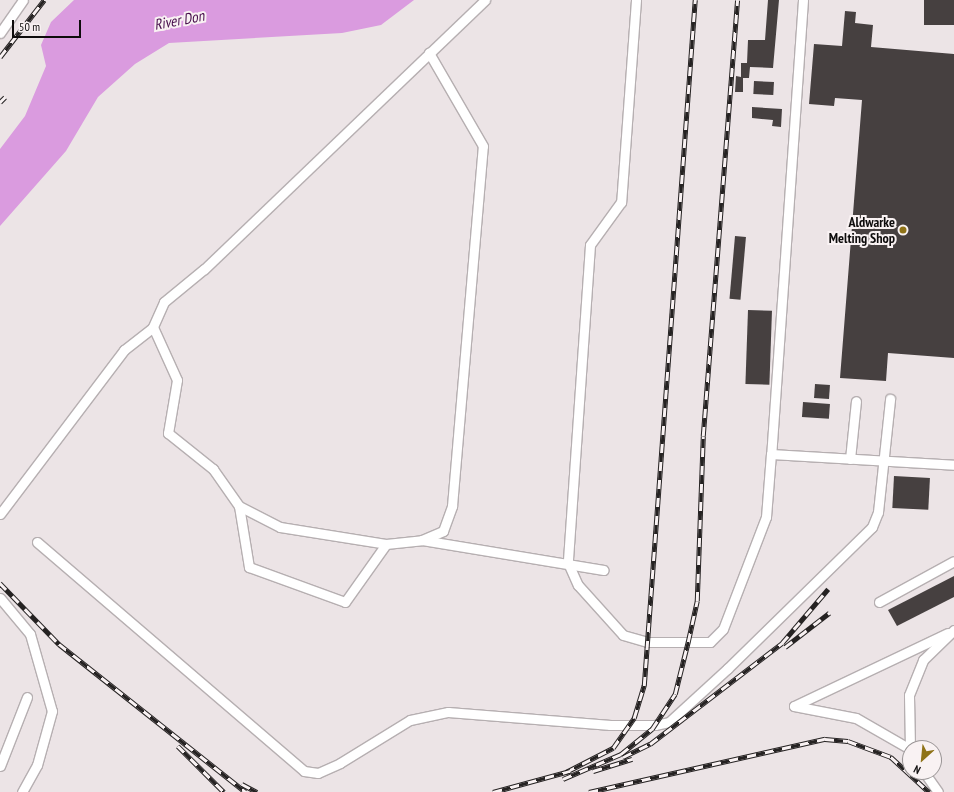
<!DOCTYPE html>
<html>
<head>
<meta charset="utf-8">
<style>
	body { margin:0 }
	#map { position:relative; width:954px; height:792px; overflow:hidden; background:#ece4e6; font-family:"PT Sans Narrow",sans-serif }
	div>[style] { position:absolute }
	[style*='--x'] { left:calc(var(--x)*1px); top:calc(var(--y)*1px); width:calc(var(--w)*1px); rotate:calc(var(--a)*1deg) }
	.water>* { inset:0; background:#da9bdf }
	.building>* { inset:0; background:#464040; transform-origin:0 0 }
	.roads { filter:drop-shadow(1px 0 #b6afb1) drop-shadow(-1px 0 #b6afb1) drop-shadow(0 1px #b6afb1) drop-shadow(0 -1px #b6afb1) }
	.minor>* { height:9px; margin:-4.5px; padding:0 4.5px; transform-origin:4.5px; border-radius:4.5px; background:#fff }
	.rail>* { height:4.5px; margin-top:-2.25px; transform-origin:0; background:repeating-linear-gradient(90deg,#f9f2f3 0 9px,#252222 0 18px); box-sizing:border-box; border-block:1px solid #252222 }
	.dots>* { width:11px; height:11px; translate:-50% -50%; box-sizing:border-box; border:2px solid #f9f2f3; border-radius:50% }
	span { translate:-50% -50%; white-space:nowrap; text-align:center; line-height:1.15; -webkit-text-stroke:4px #f9f2f3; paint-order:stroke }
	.poi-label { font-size:14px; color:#0e0c0c; font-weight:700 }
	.right { translate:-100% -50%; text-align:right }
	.water-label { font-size:15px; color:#460d4b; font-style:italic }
	.north { position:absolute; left:902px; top:740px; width:40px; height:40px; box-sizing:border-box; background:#f9f2f3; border:1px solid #9b9697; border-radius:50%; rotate:207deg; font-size:11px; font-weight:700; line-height:16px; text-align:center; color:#0e0c0c }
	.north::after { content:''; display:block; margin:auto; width:14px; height:18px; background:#8f7318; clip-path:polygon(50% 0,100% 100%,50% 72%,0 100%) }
	.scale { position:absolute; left:12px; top:20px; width:69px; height:18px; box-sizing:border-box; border:2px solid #0e0c0c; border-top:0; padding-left:5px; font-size:12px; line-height:14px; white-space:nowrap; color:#0e0c0c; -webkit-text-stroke:3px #f9f2f3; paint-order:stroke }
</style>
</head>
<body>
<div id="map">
	<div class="water">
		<i style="clip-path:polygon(74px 0,414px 0,381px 25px,342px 33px,169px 43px,135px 64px,98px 97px,66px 151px,0 226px,0 149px,25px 116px,46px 66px,41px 45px,51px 22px)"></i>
	</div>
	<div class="building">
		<i style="clip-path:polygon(768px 0,779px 0,773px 68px,750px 67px,749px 78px,743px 78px,743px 92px,735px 92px,736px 76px,741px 77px,741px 63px,747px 63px,748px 40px,765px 40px)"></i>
		<i style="left:924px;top:0;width:30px;height:25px"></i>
		<i style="clip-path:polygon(845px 11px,856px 12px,855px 23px,873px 25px,871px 47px,954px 54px,954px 358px,888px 353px,886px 381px,840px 378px,862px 100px,835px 98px,834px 106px,809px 104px,814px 44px,842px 46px)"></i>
		<i style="left:754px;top:81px;width:20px;height:13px;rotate:3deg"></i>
		<i style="clip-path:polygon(752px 107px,782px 109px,781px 127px,772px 126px,773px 120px,752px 118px)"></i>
		<i style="left:735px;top:236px;width:11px;height:63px;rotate:5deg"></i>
		<i style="left:748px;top:310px;width:24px;height:74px;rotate:2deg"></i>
		<i style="left:815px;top:384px;width:15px;height:14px;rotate:4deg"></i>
		<i style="left:803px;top:402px;width:27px;height:15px;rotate:4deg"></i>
		<i style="left:894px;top:476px;width:36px;height:32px;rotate:3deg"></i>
		<i style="clip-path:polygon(954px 576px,954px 597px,897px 626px,888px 610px)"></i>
	</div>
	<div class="roads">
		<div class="minor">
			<i style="--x:485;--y:0;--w:389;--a:136.2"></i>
			<i style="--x:204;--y:269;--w:52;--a:140.5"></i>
			<i style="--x:164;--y:302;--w:27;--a:114"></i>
			<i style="--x:153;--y:327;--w:58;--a:65.6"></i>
			<i style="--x:177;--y:380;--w:54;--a:99.6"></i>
			<i style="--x:168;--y:433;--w:58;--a:38.7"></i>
			<i style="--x:213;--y:469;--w:45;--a:54.9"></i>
			<i style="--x:239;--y:506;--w:62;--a:80.7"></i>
			<i style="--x:249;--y:567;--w:102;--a:20"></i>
			<i style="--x:345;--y:602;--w:71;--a:-54.7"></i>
			<i style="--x:386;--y:544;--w:36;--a:-6"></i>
			<i style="--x:422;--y:540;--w:184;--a:9.4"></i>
			<i style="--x:636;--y:0;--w:203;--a:94.2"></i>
			<i style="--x:621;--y:202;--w:53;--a:125.8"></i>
			<i style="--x:590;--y:245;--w:319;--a:94"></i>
			<i style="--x:568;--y:563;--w:24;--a:66"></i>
			<i style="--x:578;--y:585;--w:67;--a:48"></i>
			<i style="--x:623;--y:635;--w:25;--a:16"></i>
			<i style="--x:647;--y:642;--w:63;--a:0"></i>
			<i style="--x:710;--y:642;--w:18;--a:-45"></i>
			<i style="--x:723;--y:629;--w:120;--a:-69"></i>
			<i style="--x:766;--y:517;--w:63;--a:-85.5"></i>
			<i style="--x:803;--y:0;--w:455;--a:94"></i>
			<i style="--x:771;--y:454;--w:183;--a:3.4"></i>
			<i style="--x:0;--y:33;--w:40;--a:-55.1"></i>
			<i style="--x:850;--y:459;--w:58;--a:-84.1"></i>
			<i style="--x:239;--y:506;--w:46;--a:27.1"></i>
			<i style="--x:280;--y:527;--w:107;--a:9.1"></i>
			<i style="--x:0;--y:514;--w:206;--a:-52.9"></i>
			<i style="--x:124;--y:350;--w:37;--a:-38"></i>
			<i style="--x:422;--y:540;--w:23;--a:-23"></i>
			<i style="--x:443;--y:531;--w:27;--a:-70"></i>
			<i style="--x:452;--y:506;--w:361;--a:-85.1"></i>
			<i style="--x:483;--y:146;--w:108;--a:-120.1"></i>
			<i style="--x:37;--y:542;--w:352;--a:40.6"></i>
			<i style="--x:304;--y:771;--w:14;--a:8"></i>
			<i style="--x:318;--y:773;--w:24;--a:-24"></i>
			<i style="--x:340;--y:763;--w:82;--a:-31.6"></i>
			<i style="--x:410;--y:720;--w:39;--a:-12"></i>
			<i style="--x:448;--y:712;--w:163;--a:4.6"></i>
			<i style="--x:610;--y:725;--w:45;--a:0"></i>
			<i style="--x:655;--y:725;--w:14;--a:-12"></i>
			<i style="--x:669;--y:722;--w:79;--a:-42.4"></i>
			<i style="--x:727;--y:669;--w:203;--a:-44.4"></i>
			<i style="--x:872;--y:527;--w:16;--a:-68"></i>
			<i style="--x:878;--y:512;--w:114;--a:-83.9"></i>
			<i style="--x:0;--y:598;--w:47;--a:50.2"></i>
			<i style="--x:30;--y:634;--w:80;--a:74.1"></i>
			<i style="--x:52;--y:711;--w:56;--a:105.5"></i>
			<i style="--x:37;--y:765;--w:31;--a:119"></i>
			<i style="--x:879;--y:602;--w:85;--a:-28.7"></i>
			<i style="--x:794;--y:706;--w:170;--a:-25.4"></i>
			<i style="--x:794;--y:706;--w:63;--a:11"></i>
			<i style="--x:856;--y:718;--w:62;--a:29.9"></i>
			<i style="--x:910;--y:748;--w:53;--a:-91.1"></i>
			<i style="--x:909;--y:695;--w:38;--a:-68"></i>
			<i style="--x:923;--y:660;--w:43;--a:-44.1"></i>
			<i style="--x:0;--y:766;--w:74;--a:-68.6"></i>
			<i style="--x:924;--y:772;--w:24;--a:55"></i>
		</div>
	</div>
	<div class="rail">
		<i style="--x:0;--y:57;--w:72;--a:-52.3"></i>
		<i style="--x:0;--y:102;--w:7;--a:-45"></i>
		<i style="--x:0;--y:583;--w:85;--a:46"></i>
		<i style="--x:59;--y:644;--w:238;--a:38.4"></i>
		<i style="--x:785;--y:647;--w:56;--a:-37.7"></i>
		<i style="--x:178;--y:746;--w:65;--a:45"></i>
		<i style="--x:623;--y:757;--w:30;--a:-26"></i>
		<i style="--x:650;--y:744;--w:166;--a:-37.4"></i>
		<i style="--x:782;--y:643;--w:71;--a:-49.6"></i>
		<i style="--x:593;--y:771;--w:41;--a:-17.1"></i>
		<i style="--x:566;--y:772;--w:53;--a:-27.1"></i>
		<i style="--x:613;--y:748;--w:37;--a:-55"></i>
		<i style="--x:634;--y:718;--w:34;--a:-73"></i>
		<i style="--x:644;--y:686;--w:688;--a:-85.75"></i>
		<i style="--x:563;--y:779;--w:63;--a:-23.3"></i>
		<i style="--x:621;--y:754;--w:40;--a:-39"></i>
		<i style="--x:652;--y:729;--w:42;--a:-56.7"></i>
		<i style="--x:675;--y:694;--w:54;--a:-76"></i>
		<i style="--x:688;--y:642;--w:42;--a:-77.6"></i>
		<i style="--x:697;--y:601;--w:165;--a:-87.9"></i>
		<i style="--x:703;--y:436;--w:437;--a:-85.5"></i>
		<i style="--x:242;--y:784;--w:17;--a:28"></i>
		<i style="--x:493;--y:792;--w:80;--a:-15.3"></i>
		<i style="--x:589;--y:792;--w:242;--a:-12.7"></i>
		<i style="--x:825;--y:739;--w:23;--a:5"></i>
		<i style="--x:848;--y:741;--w:46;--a:20.4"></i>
		<i style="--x:891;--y:757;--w:52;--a:42.6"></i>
	</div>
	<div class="dots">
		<i style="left:903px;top:230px;background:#8f7318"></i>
	</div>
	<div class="poi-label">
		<span class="right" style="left:895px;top:230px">Aldwarke<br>Melting Shop</span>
	</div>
	<div class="water-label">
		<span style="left:179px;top:20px;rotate:-11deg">River Don</span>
	</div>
	<div class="north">N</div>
	<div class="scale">50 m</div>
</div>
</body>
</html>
